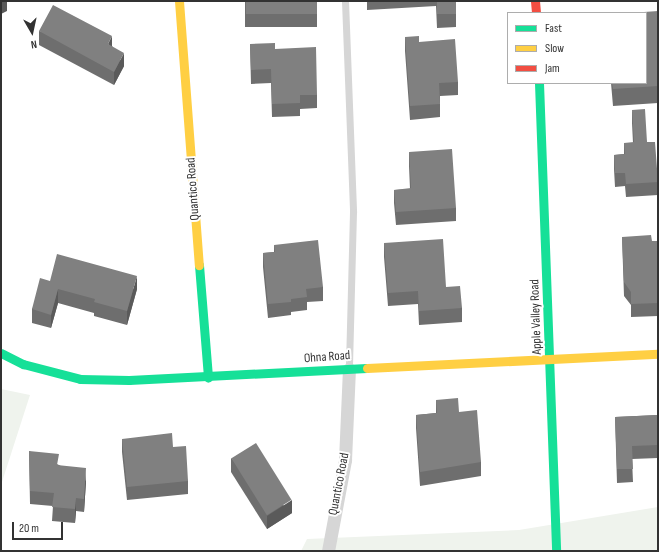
<!DOCTYPE html>
<html>
<head>
<meta charset="utf-8">
<style>
	body { margin:0 }
	#map { position:relative; width:659px; height:552px; overflow:hidden; background:#fff; font-family:"Sofia Sans Condensed",sans-serif }
	div>[style] { position:absolute }
	[style*='--x'] { left:calc(var(--x)*1px); top:calc(var(--y)*1px); width:calc(var(--w)*1px); rotate:calc(var(--a)*1deg) }
	.green>* { inset:0; background:#eff3ed }
	.lane>* { height:7px; margin:-3.5px; padding:0 3.5px; transform-origin:3.5px; border-radius:3.5px; background:#d6d6d6 }
	.street>* { height:13px; margin:-6.5px; padding:0 6.5px; transform-origin:6.5px; border-radius:6.5px; background:#d6d6d6 }
	.fast>* { height:9px; margin:-4.5px; padding:0 4.5px; transform-origin:4.5px; border-radius:4.5px; background:#16e098 }
	.slow>* { height:9px; margin:-4.5px; padding:0 4.5px; transform-origin:4.5px; border-radius:4.5px; background:#ffcf43 }
	.jam>* { height:9px; margin:-4.5px; padding:0 4.5px; transform-origin:4.5px; border-radius:4.5px; background:#f24e42 }
	.wall>* { inset:0; background:#6e6e6e; transform-origin:0 0 }
	.shaded-wall>* { inset:0; background:#5a5a5a }
	.building>* { inset:0; background:#808080; transform-origin:0 0 }
	span { translate:-50% -50%; white-space:nowrap; text-align:center; line-height:1.15; -webkit-text-stroke:4px #fff; paint-order:stroke }
	.street-label { font-size:13px; color:#323232 }
	.frame { position:absolute; inset:0; border:2px solid #323232; pointer-events:none }
	.legend { position:absolute; left:507px; top:12px; width:140px; height:72px; box-sizing:border-box; background:#fff; border:1px solid #adadad; margin:0; padding:5px 7px; list-style:none; font-size:12px; color:#323232 }
	.legend li { display:flex; align-items:center; gap:8px; height:20px }
	.legend b { width:20px; border:1px solid #adadad }
	.north { position:absolute; left:12px; top:12px; width:40px; height:40px; -webkit-text-stroke:3px #fff; paint-order:stroke; rotate:171deg; font-size:11px; font-weight:700; line-height:16px; text-align:center; color:#323232 }
	.north::after { content:''; display:block; margin:auto; width:14px; height:18px; background:#323232; clip-path:polygon(50% 0,100% 100%,50% 72%,0 100%) }
	.scale { position:absolute; left:12px; top:522px; width:51px; height:18px; box-sizing:border-box; border:2px solid #323232; border-top:0; padding-left:5px; font-size:12px; line-height:14px; white-space:nowrap; color:#323232; -webkit-text-stroke:3px #fff; paint-order:stroke }
</style>
</head>
<body>
<div id="map">
	<div class="green">
		<i style="clip-path:polygon(1px 389px,30px 395px,1px 485px)"></i>
		<i style="clip-path:polygon(658px 507px,658px 551px,301px 551px,307px 539px,519px 530px)"></i>
	</div>
	<div class="lane">
		<i style="--x:345;--y:1;--w:211;--a:87.8"></i>
		<i style="--x:353;--y:212;--w:157;--a:91.5"></i>
	</div>
	<div class="street">
		<i style="--x:328;--y:551;--w:93;--a:-79.4"></i>
		<i style="--x:345;--y:460;--w:91;--a:-87.5"></i>
	</div>
	<div class="fast">
		<i style="--x:539;--y:83;--w:468;--a:87.9"></i>
		<i style="--x:199;--y:265;--w:113;--a:85.4"></i>
		<i style="--x:1;--y:353;--w:25;--a:27"></i>
		<i style="--x:23;--y:364;--w:59;--a:14.7"></i>
		<i style="--x:80;--y:379;--w:49;--a:1.2"></i>
		<i style="--x:129;--y:380;--w:238;--a:-2.9"></i>
	</div>
	<div class="slow">
		<i style="--x:179;--y:1;--w:265;--a:85.7"></i>
		<i style="--x:367;--y:368;--w:291;--a:-2.8"></i>
	</div>
	<div class="jam">
		<i style="--x:535;--y:1;--w:12;--a:85"></i>
	</div>
	<div class="wall">
		<i style="left:245px;top:1px;width:72px;height:26px"></i>
		<i style="clip-path:polygon(367px 1px,456px 1px,456px 27px,437px 28px,436px 6px,367px 10px)"></i>
		<i style="clip-path:polygon(658px 11px,658px 103px,613px 106px,611px 83px,646px 83px)"></i>
		<i style="clip-path:polygon(39px 31px,112px 46px,124px 66px,114px 85px,39px 45px)"></i>
		<i style="clip-path:polygon(405px 37px,419px 42px,458px 82px,458px 95px,440px 96px,440px 117px,410px 120px,405px 51px)"></i>
		<i style="clip-path:polygon(250px 44px,275px 49px,317px 95px,317px 108px,300px 109px,300px 116px,272px 117px,271px 83px,251px 84px)"></i>
		<i style="clip-path:polygon(632px 110px,647px 142px,658px 179px,658px 195px,626px 197px,625px 186px,615px 187px,614px 169px,614px 155px,624px 154px,624px 143px,633px 143px,632px 123px)"></i>
		<i style="clip-path:polygon(409px 152px,456px 208px,456px 221px,396px 225px,394px 203px,394px 190px,410px 189px,409px 166px)"></i>
		<i style="clip-path:polygon(622px 237px,652px 241px,658px 241px,658px 316px,631px 317px,631px 305px,624px 296px)"></i>
		<i style="clip-path:polygon(384px 243px,446px 287px,462px 308px,462px 322px,419px 325px,418px 304px,388px 306px,384px 257px)"></i>
		<i style="clip-path:polygon(274px 245px,323px 287px,323px 301px,307px 302px,307px 310px,291px 312px,291px 315px,268px 318px,263px 267px,263px 253px,274px 252px)"></i>
		<i style="clip-path:polygon(50px 281px,137px 289px,127px 325px,94px 316px,94px 313px,58px 303px,51px 328px,32px 323px,32px 309px)"></i>
		<i style="clip-path:polygon(436px 400px,459px 412px,481px 462px,481px 476px,420px 486px,416px 428px,416px 415px,436px 413px)"></i>
		<i style="clip-path:polygon(658px 415px,658px 458px,632px 459px,633px 482px,617px 483px,615px 417px)"></i>
		<i style="clip-path:polygon(122px 439px,173px 447px,188px 481px,188px 494px,127px 500px,122px 452px)"></i>
		<i style="clip-path:polygon(29px 451px,59px 465px,86px 481px,84px 512px,76px 511px,75px 523px,52px 521px,53px 506px,30px 504px)"></i>
		<i style="clip-path:polygon(231px 458px,292px 513px,267px 529px,231px 472px)"></i>
	</div>
	<div class="shaded-wall">
		<i style="clip-path:polygon(1px 1px,7px 1px,7px 11px,1px 14px)"></i>
		<i style="clip-path:polygon(112px 36px,112px 50px,108px 44px)"></i>
		<i style="clip-path:polygon(124px 53px,124px 66px,114px 85px,114px 72px)"></i>
		<i style="clip-path:polygon(137px 276px,137px 289px,127px 325px,127px 311px)"></i>
		<i style="clip-path:polygon(58px 289px,58px 303px,51px 328px,51px 315px)"></i>
		<i style="clip-path:polygon(86px 468px,86px 481px,84px 512px,84px 499px)"></i>
		<i style="clip-path:polygon(76px 498px,76px 511px,75px 523px,75px 509px)"></i>
		<i style="clip-path:polygon(292px 500px,292px 513px,267px 529px,267px 516px)"></i>
	</div>
	<div class="building">
		<i style="left:246px;top:1px;width:71px;height:13px"></i>
		<i style="left:437px;top:1px;width:19px;height:13px"></i>
		<i style="clip-path:polygon(53px 5px,112px 36px,108px 44px,124px 53px,114px 72px,39px 31px)"></i>
		<i style="clip-path:polygon(658px 11px,658px 86px,613px 89px,612px 83px,646px 83px,646px 13px,630px 13px)"></i>
		<i style="clip-path:polygon(419px 36px,419px 42px,455px 39px,458px 82px,439px 83px,440px 104px,410px 106px,405px 37px)"></i>
		<i style="clip-path:polygon(275px 43px,275px 49px,316px 47px,317px 95px,300px 95px,300px 103px,272px 104px,271px 69px,251px 70px,250px 44px)"></i>
		<i style="clip-path:polygon(645px 109px,647px 142px,655px 142px,658px 182px,626px 184px,625px 173px,615px 173px,614px 155px,625px 154px,624px 143px,634px 142px,632px 110px)"></i>
		<i style="clip-path:polygon(452px 149px,456px 208px,396px 212px,394px 190px,411px 188px,409px 152px)"></i>
		<i style="clip-path:polygon(651px 235px,652px 241px,658px 241px,658px 303px,631px 304px,631px 292px,624px 282px,622px 237px)"></i>
		<i style="clip-path:polygon(443px 239px,446px 287px,460px 286px,462px 308px,419px 311px,418px 291px,388px 293px,384px 243px)"></i>
		<i style="clip-path:polygon(318px 240px,323px 287px,306px 289px,307px 297px,291px 299px,291px 302px,268px 304px,263px 253px,275px 252px,274px 245px)"></i>
		<i style="clip-path:polygon(57px 254px,137px 276px,127px 311px,94px 302px,95px 299px,58px 289px,51px 315px,32px 309px,40px 278px,50px 281px)"></i>
		<i style="clip-path:polygon(458px 398px,459px 412px,477px 410px,481px 462px,420px 472px,416px 415px,437px 413px,436px 400px)"></i>
		<i style="clip-path:polygon(658px 415px,658px 445px,632px 446px,633px 469px,617px 469px,615px 417px)"></i>
		<i style="clip-path:polygon(172px 433px,173px 447px,186px 446px,188px 481px,127px 487px,122px 439px)"></i>
		<i style="left:256px;top:443px;width:67px;height:29px;rotate:58deg"></i>
		<i style="clip-path:polygon(29px 451px,59px 454px,57px 465px,86px 468px,84px 499px,76px 498px,75px 509px,52px 507px,54px 493px,30px 491px)"></i>
	</div>
	<div class="street-label">
		<span style="left:193px;top:189px;rotate:-94deg">Quantico Road</span>
		<span style="left:536px;top:317px;rotate:-92deg">Apple Valley Road</span>
		<span style="left:327px;top:357px;rotate:-4deg">Ohna Road</span>
		<span style="left:339px;top:484px;rotate:-79deg">Quantico Road</span>
	</div>
	<div class="frame"></div>
	<ul class="legend">
	<li><b style="height:5px;background:#16e098"></b>Fast</li>
	<li><b style="height:5px;background:#ffcf43"></b>Slow</li>
	<li><b style="height:5px;background:#f24e42"></b>Jam</li>
	</ul>
	<div class="north">N</div>
	<div class="scale">20 m</div>
</div>
</body>
</html>
